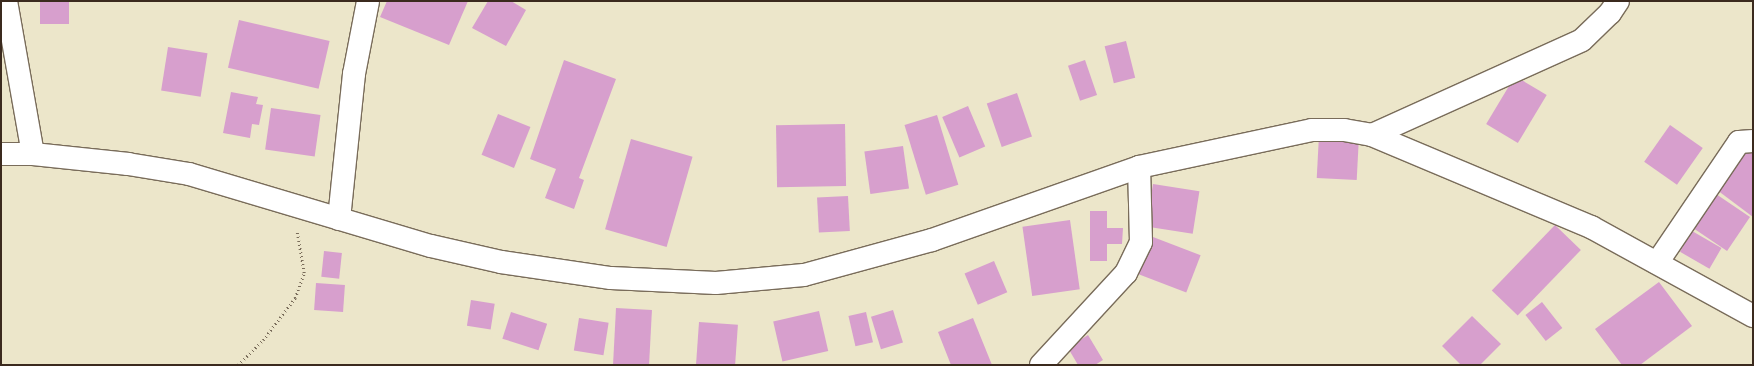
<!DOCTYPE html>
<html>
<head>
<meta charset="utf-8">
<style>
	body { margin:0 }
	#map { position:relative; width:1754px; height:366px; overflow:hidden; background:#ece6ca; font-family:"Balsamiq Sans",sans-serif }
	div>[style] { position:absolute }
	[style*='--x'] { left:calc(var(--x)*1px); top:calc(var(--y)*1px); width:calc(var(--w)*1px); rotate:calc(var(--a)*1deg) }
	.building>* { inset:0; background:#d79fcd; transform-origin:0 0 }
	.path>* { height:2.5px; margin-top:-1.25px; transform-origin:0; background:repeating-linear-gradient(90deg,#796c5a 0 1px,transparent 0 4px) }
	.roads { filter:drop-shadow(1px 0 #796c5a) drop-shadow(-1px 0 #796c5a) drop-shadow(0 1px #796c5a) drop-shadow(0 -1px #796c5a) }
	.street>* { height:22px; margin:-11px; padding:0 11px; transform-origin:11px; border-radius:11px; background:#fff }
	span { translate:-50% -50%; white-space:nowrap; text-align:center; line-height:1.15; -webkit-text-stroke:3px #fdfcf7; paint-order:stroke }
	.frame { position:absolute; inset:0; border:2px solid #3b2a1e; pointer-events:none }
</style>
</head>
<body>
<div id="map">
	<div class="building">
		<i style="left:40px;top:1px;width:29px;height:23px"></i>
		<i style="clip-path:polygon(387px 1px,468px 1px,449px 45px,380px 17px)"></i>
		<i style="clip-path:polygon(488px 1px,511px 1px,526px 10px,506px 46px,472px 28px)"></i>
		<i style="left:239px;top:20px;width:93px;height:49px;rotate:13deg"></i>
		<i style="left:1126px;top:41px;width:38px;height:22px;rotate:76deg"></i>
		<i style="left:168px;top:47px;width:40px;height:44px;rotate:9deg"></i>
		<i style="clip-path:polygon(564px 60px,616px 79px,579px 178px,584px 180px,574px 209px,545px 198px,556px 169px,530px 159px)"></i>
		<i style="left:1085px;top:60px;width:37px;height:18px;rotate:71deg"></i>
		<i style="left:1515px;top:76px;width:37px;height:56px;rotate:31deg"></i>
		<i style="clip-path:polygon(231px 92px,258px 97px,256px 104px,263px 105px,259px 125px,252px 124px,250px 138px,223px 133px)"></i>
		<i style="left:1017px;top:93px;width:46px;height:32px;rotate:71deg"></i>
		<i style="left:968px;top:106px;width:44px;height:28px;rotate:67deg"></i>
		<i style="left:271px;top:108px;width:50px;height:42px;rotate:8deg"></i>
		<i style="left:498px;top:114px;width:35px;height:44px;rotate:22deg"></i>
		<i style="left:937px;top:115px;width:73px;height:34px;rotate:73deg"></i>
		<i style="left:845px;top:124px;width:62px;height:69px;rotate:89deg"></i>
		<i style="left:1670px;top:125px;width:40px;height:45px;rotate:35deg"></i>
		<i style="left:1319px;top:135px;width:40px;height:43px;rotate:3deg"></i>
		<i style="left:631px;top:139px;width:64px;height:94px;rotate:16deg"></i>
		<i style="left:903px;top:146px;width:43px;height:39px;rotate:82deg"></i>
		<i style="clip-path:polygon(1748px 147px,1753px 150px,1753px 217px,1717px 190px)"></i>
		<i style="left:1153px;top:184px;width:47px;height:43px;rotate:9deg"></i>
		<i style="left:1716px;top:194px;width:41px;height:41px;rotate:34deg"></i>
		<i style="left:848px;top:196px;width:35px;height:31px;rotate:87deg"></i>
		<i style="clip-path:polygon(1090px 211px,1107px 211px,1107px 228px,1123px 228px,1122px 244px,1107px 244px,1107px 261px,1090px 261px)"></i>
		<i style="left:1070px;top:220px;width:70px;height:48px;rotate:82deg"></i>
		<i style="left:1555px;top:225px;width:36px;height:91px;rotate:44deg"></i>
		<i style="left:1692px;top:231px;width:34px;height:24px;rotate:30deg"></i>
		<i style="left:1153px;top:237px;width:51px;height:40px;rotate:21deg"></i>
		<i style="left:324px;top:251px;width:18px;height:26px;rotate:6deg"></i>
		<i style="left:994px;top:261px;width:34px;height:32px;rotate:67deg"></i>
		<i style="clip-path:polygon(1659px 282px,1692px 326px,1640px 365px,1622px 365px,1595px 329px)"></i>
		<i style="left:316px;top:283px;width:29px;height:27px;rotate:4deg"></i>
		<i style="left:471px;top:300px;width:24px;height:26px;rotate:9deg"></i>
		<i style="left:1542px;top:302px;width:33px;height:21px;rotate:52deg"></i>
		<i style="left:616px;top:308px;width:36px;height:57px;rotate:3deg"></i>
		<i style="left:893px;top:310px;width:34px;height:23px;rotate:73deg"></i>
		<i style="left:819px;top:311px;width:41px;height:47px;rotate:77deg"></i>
		<i style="left:511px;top:312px;width:38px;height:28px;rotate:18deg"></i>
		<i style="left:866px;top:312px;width:31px;height:18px;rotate:77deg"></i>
		<i style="clip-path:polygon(1472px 316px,1501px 344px,1480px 365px,1461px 365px,1442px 346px)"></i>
		<i style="left:579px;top:318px;width:30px;height:33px;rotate:9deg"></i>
		<i style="clip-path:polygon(973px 318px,992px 365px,951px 365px,938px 332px)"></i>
		<i style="left:699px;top:322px;width:39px;height:43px;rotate:4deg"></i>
		<i style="clip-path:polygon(1088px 335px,1103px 360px,1095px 365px,1078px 365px,1068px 348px)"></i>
	</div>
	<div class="path">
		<i style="--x:238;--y:365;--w:35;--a:-45"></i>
		<i style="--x:263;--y:340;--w:53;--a:-52.7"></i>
		<i style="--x:295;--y:298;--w:27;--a:-70"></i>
		<i style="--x:304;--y:273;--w:42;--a:-99.7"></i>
	</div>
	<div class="roads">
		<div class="street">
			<i style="--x:6;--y:1;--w:155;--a:80"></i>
			<i style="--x:1372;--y:135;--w:230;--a:-24.3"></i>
			<i style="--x:1582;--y:40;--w:39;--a:-44"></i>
			<i style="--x:1610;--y:13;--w:14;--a:-56"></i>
			<i style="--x:1;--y:154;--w:32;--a:0"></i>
			<i style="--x:33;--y:154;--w:96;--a:6"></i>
			<i style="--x:128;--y:164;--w:62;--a:9.3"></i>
			<i style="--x:189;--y:174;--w:252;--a:16.6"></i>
			<i style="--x:431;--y:246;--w:72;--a:12.9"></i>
			<i style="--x:501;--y:262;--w:111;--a:8.3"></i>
			<i style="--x:611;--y:278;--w:105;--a:2.7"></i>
			<i style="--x:716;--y:283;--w:88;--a:-5.2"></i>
			<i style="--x:804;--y:275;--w:133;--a:-15.3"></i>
			<i style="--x:932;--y:240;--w:219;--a:-19.4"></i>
			<i style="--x:1139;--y:167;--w:177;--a:-12.1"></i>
			<i style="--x:1312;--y:130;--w:32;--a:0"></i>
			<i style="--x:1344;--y:130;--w:28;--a:10"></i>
			<i style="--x:1372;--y:135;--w:238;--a:22.8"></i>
			<i style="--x:1591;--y:227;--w:185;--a:28.8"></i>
			<i style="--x:339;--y:219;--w:146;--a:-84.1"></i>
			<i style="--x:354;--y:74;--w:74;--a:-79.1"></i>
			<i style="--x:1657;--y:263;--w:146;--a:-55.9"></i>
			<i style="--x:1739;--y:142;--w:14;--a:-4"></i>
			<i style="--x:1041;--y:365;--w:125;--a:-47.3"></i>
			<i style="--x:1126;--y:273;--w:34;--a:-64"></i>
			<i style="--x:1141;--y:242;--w:75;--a:-91.5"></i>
		</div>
	</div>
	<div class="frame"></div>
</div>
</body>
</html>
